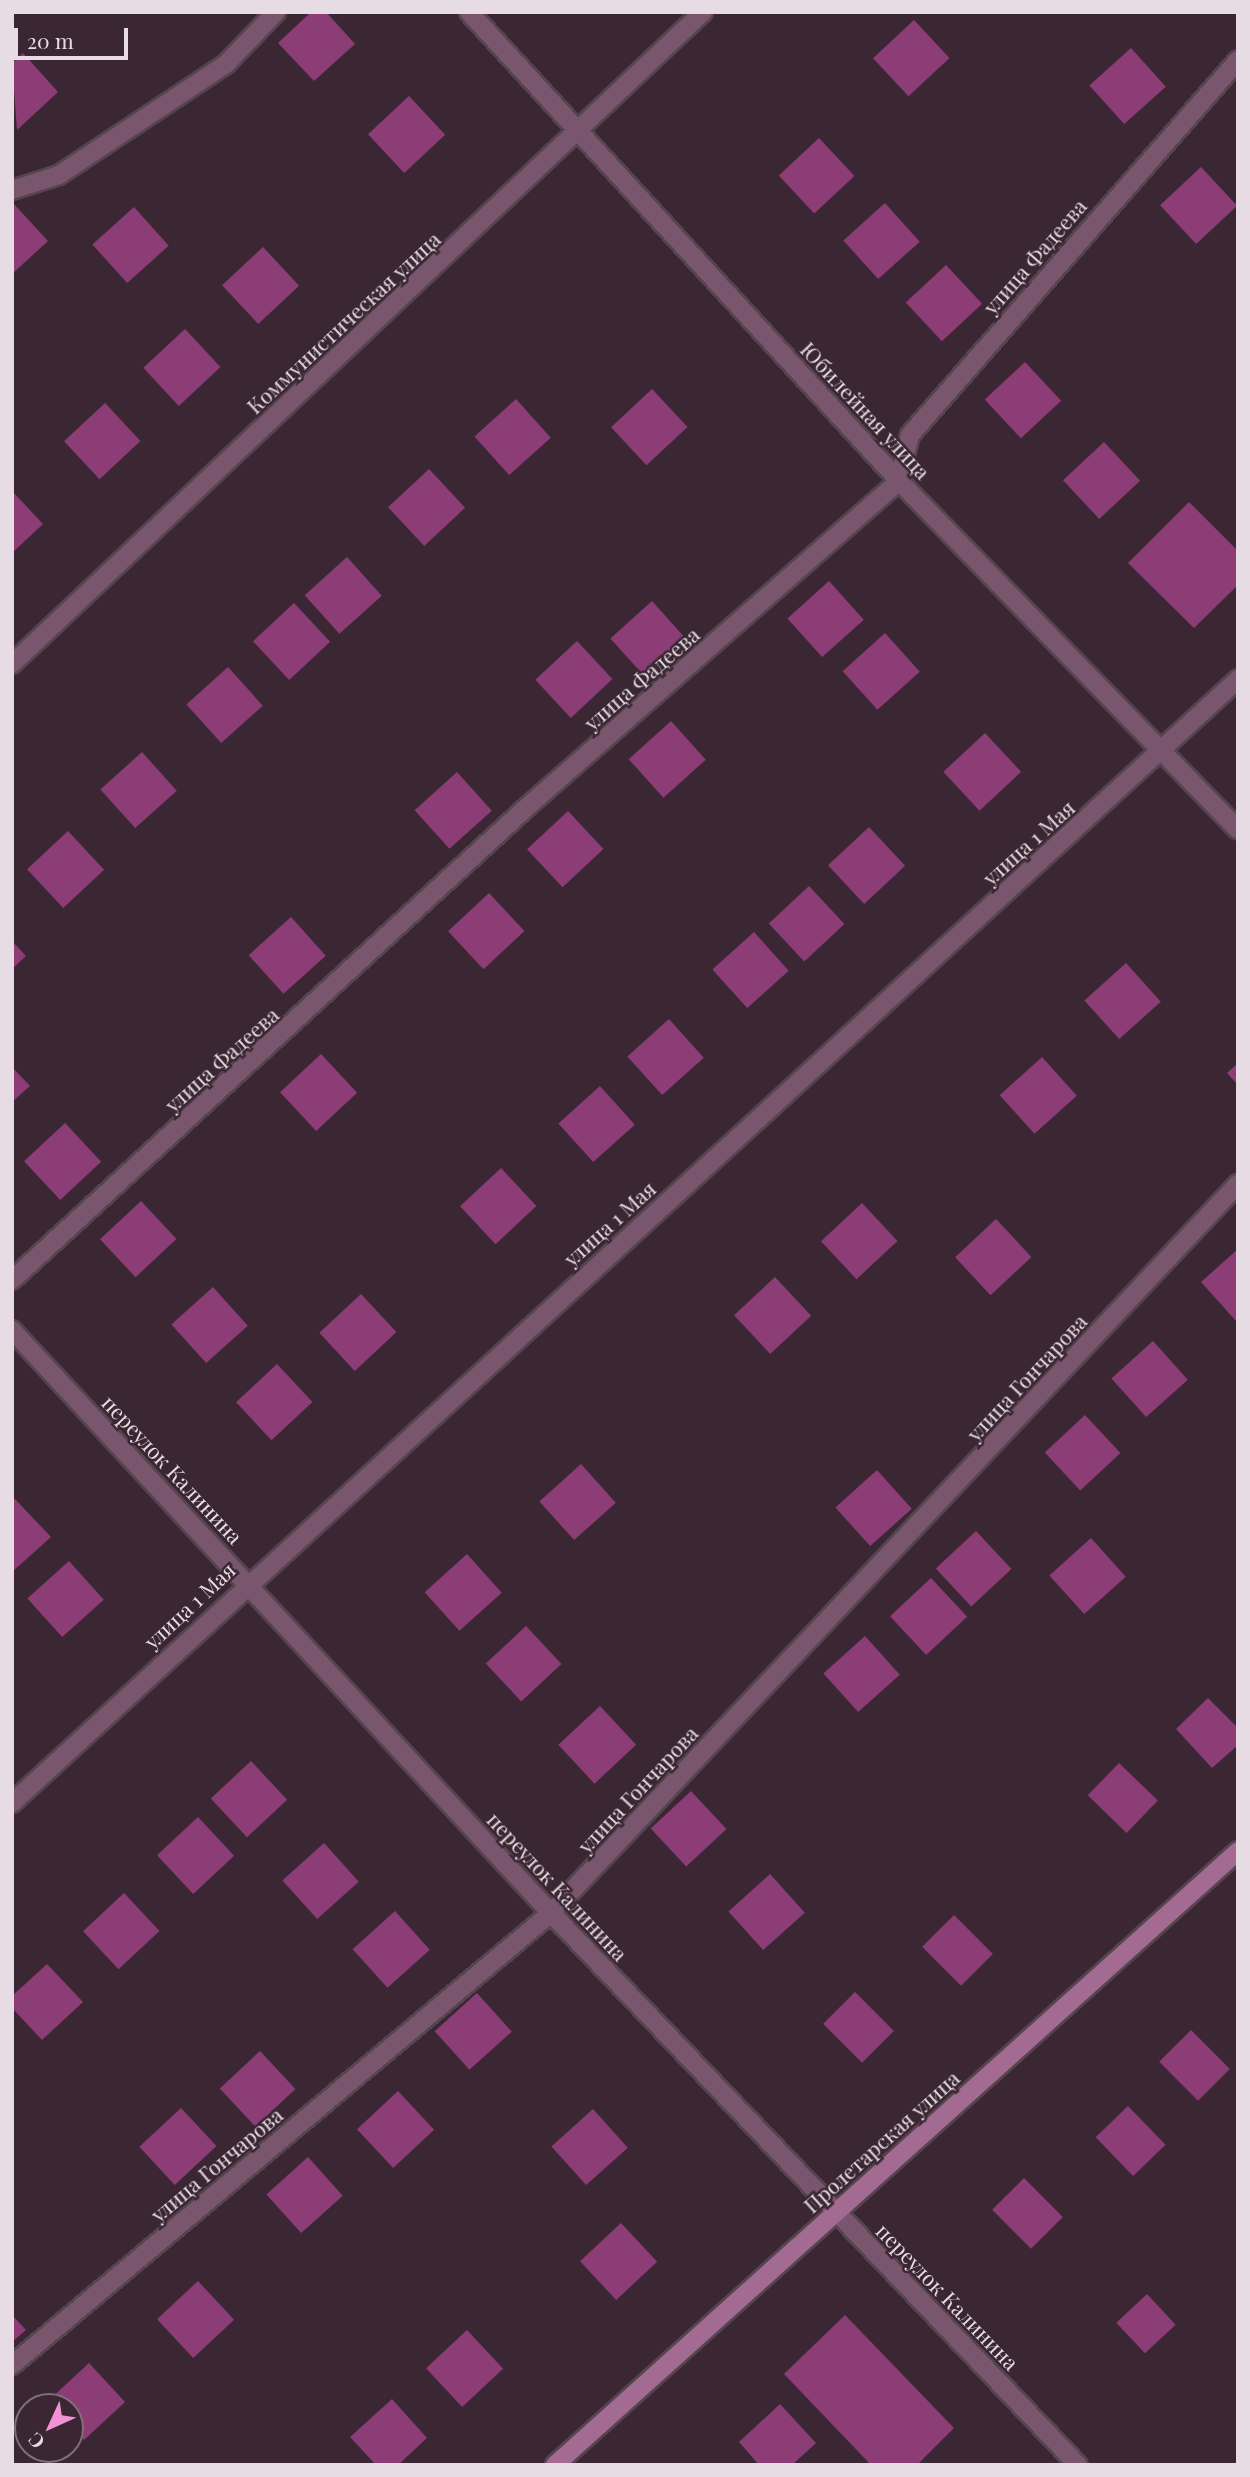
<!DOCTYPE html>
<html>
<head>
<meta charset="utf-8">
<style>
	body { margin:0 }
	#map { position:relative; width:1250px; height:2477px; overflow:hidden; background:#3a2733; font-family:"Playfair Display",serif }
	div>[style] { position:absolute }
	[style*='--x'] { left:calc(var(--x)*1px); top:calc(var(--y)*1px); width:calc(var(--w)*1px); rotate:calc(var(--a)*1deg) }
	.building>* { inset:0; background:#8c3d76; transform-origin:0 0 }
	.roads { filter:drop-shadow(2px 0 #56444f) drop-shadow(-2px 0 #56444f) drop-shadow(0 2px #56444f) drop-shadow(0 -2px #56444f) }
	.street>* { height:18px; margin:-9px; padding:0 9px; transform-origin:9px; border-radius:9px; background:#79566e }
	.secondary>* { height:18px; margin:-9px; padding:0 9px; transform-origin:9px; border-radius:9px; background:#a36b91 }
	span { translate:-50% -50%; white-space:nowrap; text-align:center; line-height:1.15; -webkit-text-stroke:5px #3a2733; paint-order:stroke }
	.street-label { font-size:21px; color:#e8dce4 }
	.frame { position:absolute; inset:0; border:14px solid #e8dce4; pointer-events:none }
	.north { position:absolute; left:14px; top:2393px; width:70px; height:70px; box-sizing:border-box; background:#3a2733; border:2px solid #806f7a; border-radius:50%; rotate:225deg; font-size:19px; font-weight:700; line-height:28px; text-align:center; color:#e8dce4 }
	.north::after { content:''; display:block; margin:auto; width:24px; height:32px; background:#f391d5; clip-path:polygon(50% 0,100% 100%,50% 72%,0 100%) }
	.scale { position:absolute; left:14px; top:28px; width:114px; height:32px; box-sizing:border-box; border:4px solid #e8dce4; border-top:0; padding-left:9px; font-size:21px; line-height:24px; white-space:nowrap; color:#e8dce4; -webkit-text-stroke:5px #3a2733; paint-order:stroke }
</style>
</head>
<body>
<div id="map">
	<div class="building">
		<i style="clip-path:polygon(311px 12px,326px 12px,355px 44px,314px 81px,278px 43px)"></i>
		<i style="left:914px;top:20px;width:52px;height:56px;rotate:47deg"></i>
		<i style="left:1131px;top:48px;width:52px;height:56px;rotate:48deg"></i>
		<i style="clip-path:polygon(23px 53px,58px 92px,17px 130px,12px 63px)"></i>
		<i style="left:409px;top:96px;width:53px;height:56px;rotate:47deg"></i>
		<i style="left:819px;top:138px;width:52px;height:55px;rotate:47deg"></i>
		<i style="left:1201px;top:167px;width:53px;height:56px;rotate:47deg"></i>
		<i style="clip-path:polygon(12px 202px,48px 241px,12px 274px)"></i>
		<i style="left:885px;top:203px;width:52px;height:56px;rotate:48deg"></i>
		<i style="left:134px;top:207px;width:52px;height:56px;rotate:48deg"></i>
		<i style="left:263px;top:247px;width:53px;height:56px;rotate:47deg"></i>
		<i style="left:946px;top:265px;width:53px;height:55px;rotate:47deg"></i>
		<i style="left:185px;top:329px;width:52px;height:57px;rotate:47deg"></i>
		<i style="left:1025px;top:362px;width:53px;height:55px;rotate:47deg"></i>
		<i style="left:652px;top:389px;width:52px;height:56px;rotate:47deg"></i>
		<i style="left:516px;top:399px;width:52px;height:56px;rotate:48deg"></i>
		<i style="left:105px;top:403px;width:52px;height:56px;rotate:47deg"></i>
		<i style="left:1104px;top:442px;width:53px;height:56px;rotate:47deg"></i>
		<i style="left:429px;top:469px;width:53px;height:56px;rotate:47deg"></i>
		<i style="clip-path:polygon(12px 491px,43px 524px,12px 553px)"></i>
		<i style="clip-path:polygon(1189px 502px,1238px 551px,1238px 585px,1194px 628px,1128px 563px)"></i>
		<i style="left:347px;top:557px;width:52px;height:57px;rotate:48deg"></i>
		<i style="left:829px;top:581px;width:52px;height:56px;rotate:48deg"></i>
		<i style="left:652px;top:601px;width:52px;height:56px;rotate:48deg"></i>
		<i style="left:294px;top:603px;width:53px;height:56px;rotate:47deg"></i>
		<i style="left:885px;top:633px;width:52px;height:57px;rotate:48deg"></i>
		<i style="left:577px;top:641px;width:52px;height:57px;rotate:47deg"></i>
		<i style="left:228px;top:667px;width:52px;height:56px;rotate:48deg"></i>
		<i style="left:671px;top:721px;width:52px;height:57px;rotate:48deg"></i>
		<i style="left:985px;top:733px;width:53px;height:57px;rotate:47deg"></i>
		<i style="left:142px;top:752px;width:52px;height:56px;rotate:48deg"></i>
		<i style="left:457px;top:772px;width:52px;height:57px;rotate:48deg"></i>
		<i style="left:568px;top:811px;width:52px;height:56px;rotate:47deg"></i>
		<i style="left:869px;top:827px;width:53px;height:56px;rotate:47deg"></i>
		<i style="left:68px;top:831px;width:53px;height:56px;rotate:47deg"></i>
		<i style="left:809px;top:886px;width:52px;height:55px;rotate:47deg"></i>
		<i style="left:489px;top:893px;width:52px;height:56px;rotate:47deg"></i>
		<i style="left:291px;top:917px;width:52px;height:57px;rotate:48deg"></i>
		<i style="left:754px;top:932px;width:52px;height:56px;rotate:48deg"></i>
		<i style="clip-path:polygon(12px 941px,26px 956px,12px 969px)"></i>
		<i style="left:1126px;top:963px;width:52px;height:56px;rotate:48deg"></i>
		<i style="left:669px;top:1019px;width:52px;height:56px;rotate:48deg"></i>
		<i style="left:321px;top:1054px;width:53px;height:56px;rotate:47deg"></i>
		<i style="left:1042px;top:1057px;width:52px;height:57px;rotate:48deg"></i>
		<i style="clip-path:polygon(1238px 1063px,1238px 1085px,1227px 1073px)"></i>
		<i style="clip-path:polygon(12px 1067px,30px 1086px,12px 1102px)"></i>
		<i style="left:600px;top:1086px;width:52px;height:56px;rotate:48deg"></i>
		<i style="left:65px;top:1123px;width:53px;height:56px;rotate:47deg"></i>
		<i style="left:501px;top:1168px;width:52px;height:56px;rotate:47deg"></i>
		<i style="left:141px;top:1201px;width:52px;height:56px;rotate:47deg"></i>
		<i style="left:862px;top:1203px;width:52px;height:56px;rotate:47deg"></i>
		<i style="left:996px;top:1219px;width:52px;height:56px;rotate:47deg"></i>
		<i style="clip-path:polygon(1238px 1249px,1238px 1320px,1236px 1321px,1201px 1282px)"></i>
		<i style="left:775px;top:1277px;width:53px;height:56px;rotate:47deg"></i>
		<i style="left:213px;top:1287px;width:52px;height:56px;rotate:48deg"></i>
		<i style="left:361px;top:1294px;width:52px;height:57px;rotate:47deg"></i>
		<i style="left:1153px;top:1341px;width:52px;height:56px;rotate:48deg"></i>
		<i style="left:277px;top:1364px;width:52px;height:56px;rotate:47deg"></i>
		<i style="left:1085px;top:1415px;width:52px;height:55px;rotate:47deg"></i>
		<i style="left:581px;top:1464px;width:52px;height:56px;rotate:48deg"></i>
		<i style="left:877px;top:1470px;width:52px;height:56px;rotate:48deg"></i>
		<i style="clip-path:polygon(15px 1499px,51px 1537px,12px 1572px,12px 1501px)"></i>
		<i style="left:976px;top:1531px;width:52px;height:55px;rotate:47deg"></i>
		<i style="left:1091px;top:1538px;width:52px;height:56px;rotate:48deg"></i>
		<i style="left:467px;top:1554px;width:52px;height:57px;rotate:48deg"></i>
		<i style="left:69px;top:1561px;width:52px;height:56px;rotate:48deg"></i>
		<i style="left:931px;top:1578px;width:53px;height:56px;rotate:47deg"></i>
		<i style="left:526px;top:1626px;width:52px;height:55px;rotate:47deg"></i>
		<i style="left:865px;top:1636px;width:52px;height:56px;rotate:48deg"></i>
		<i style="clip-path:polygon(1208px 1698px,1238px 1728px,1238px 1745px,1212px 1768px,1176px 1729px)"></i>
		<i style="left:600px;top:1706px;width:53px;height:57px;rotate:47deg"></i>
		<i style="left:251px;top:1761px;width:53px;height:55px;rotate:47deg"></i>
		<i style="left:1119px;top:1763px;width:54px;height:45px;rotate:44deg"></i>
		<i style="left:691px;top:1791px;width:52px;height:55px;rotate:47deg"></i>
		<i style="left:198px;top:1817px;width:53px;height:56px;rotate:47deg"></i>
		<i style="left:324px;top:1843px;width:52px;height:56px;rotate:48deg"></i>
		<i style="left:770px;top:1874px;width:52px;height:56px;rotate:48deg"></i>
		<i style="left:124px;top:1893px;width:52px;height:56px;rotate:47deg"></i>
		<i style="left:395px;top:1911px;width:52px;height:57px;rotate:48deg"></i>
		<i style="left:954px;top:1915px;width:55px;height:45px;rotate:45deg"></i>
		<i style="clip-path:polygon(47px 1964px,83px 2002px,42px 2040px,12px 2008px,12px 1996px)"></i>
		<i style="left:855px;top:1992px;width:55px;height:45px;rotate:45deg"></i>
		<i style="left:477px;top:1993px;width:52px;height:57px;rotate:48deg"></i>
		<i style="left:1191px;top:2030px;width:55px;height:45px;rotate:45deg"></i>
		<i style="left:260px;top:2051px;width:52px;height:55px;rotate:47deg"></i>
		<i style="left:398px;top:2091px;width:53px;height:56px;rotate:47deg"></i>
		<i style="left:1128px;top:2106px;width:54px;height:45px;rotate:46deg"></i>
		<i style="left:181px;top:2108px;width:52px;height:57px;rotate:47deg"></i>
		<i style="left:593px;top:2109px;width:52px;height:56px;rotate:48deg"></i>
		<i style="left:308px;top:2157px;width:52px;height:56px;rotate:48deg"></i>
		<i style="left:1024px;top:2178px;width:55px;height:45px;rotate:45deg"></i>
		<i style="left:621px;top:2223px;width:53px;height:56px;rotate:47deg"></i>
		<i style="left:198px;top:2281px;width:53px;height:56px;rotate:47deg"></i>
		<i style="left:1147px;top:2294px;width:42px;height:42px;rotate:47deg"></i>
		<i style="clip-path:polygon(12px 2315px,26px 2330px,12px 2342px)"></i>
		<i style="clip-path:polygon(845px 2315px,954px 2428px,917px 2465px,871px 2465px,784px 2374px)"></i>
		<i style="left:467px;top:2330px;width:53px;height:56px;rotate:47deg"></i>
		<i style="clip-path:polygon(89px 2363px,125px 2402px,84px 2440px,70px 2425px,70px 2407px,48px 2401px)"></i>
		<i style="clip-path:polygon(392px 2399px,427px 2438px,398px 2465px,376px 2465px,350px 2437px)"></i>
		<i style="clip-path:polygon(780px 2404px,816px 2443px,792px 2465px,759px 2465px,739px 2442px)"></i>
	</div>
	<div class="roads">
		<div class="street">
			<i style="--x:469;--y:12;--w:636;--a:47.48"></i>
			<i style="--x:899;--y:481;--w:486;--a:45.8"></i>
			<i style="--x:12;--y:190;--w:49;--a:-17.7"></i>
			<i style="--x:59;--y:175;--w:201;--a:-33.6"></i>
			<i style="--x:226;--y:64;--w:72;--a:-46.1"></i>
			<i style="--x:12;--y:664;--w:950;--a:-43.34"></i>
			<i style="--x:12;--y:1280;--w:701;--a:-42.57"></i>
			<i style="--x:528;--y:806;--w:493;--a:-41.2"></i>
			<i style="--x:899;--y:481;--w:47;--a:-76.6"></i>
			<i style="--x:910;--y:435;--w:498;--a:-48.8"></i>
			<i style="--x:12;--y:1330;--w:794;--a:47.25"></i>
			<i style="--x:551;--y:1913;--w:763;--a:46.33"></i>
			<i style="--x:12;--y:1803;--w:1663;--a:-42.51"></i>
			<i style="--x:12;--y:2365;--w:703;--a:-39.98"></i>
			<i style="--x:551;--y:1913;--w:1002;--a:-46.7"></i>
		</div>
		<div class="secondary">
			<i style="--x:555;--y:2465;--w:918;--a:-41.95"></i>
		</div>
	</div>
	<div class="street-label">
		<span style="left:1034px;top:256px;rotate:-49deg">улица Фадеева</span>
		<span style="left:343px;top:322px;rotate:-43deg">Коммунистическая улица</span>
		<span style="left:866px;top:410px;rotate:47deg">Юбилейная улица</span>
		<span style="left:641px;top:678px;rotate:-41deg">улица Фадеева</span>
		<span style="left:1028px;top:842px;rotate:-42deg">улица 1 Мая</span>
		<span style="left:221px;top:1059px;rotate:-42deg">улица Фадеева</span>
		<span style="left:609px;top:1223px;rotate:-42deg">улица 1 Мая</span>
		<span style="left:1026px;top:1377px;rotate:-47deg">улица Гончарова</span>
		<span style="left:173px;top:1469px;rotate:47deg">переулок Калинина</span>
		<span style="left:189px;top:1605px;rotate:-43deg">улица 1 Мая</span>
		<span style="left:637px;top:1789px;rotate:-47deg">улица Гончарова</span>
		<span style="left:558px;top:1886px;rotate:47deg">переулок Калинина</span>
		<span style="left:881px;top:2141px;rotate:-42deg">Пролетарская улица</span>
		<span style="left:216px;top:2164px;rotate:-40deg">улица Гончарова</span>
		<span style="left:948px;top:2296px;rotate:46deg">переулок Калинина</span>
	</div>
	<div class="frame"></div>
	<div class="north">С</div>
	<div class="scale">20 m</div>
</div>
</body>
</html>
